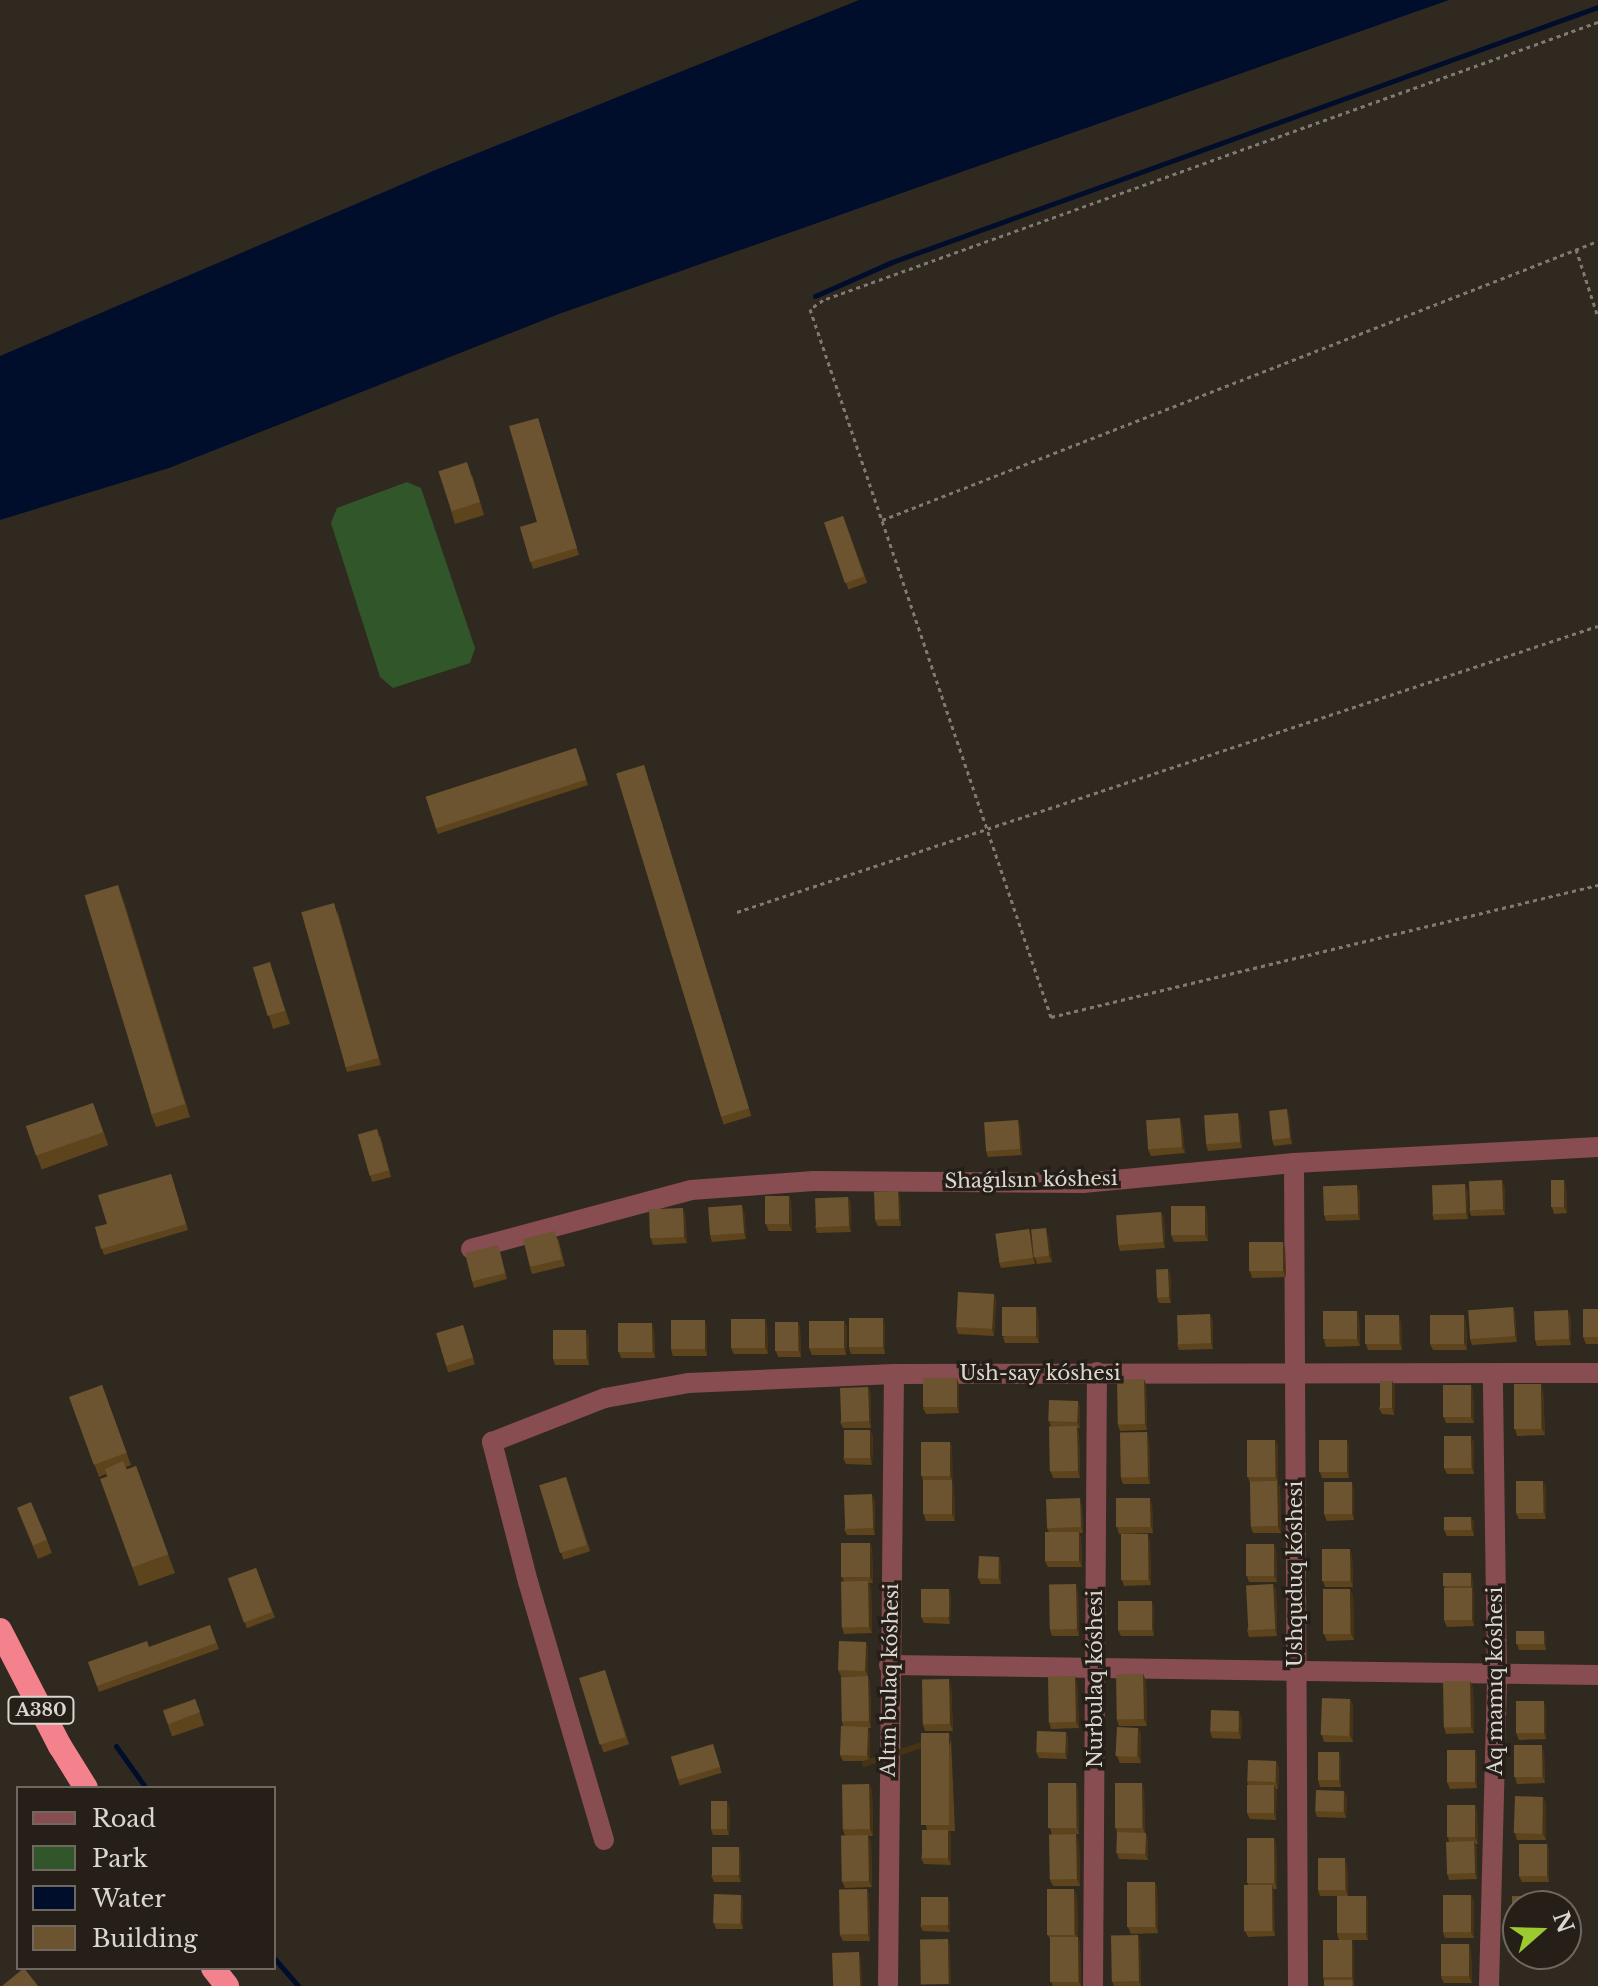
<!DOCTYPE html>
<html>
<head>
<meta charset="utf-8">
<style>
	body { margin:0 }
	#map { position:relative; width:1598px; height:1986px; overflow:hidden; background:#302920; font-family:"Libre Baskerville",serif }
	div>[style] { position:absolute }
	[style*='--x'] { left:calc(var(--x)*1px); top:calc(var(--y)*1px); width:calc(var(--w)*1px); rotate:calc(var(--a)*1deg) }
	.green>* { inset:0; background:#31562a }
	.water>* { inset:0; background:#000e2c }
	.stream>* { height:5px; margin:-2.5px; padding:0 2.5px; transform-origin:2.5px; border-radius:2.5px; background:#000e2c }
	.path>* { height:3px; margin-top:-1.5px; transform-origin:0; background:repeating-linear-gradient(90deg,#807a73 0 4px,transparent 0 8px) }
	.minor>* { height:20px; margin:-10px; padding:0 10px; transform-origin:10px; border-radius:10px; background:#874d51 }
	.highway>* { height:24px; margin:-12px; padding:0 12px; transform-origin:12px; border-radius:12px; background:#f4828d }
	.wall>* { inset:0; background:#5d441c; transform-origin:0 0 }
	.shaded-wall>* { inset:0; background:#463315; transform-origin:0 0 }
	.building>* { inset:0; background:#6b542f; transform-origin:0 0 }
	span { translate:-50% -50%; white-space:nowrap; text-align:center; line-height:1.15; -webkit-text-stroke:7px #261f17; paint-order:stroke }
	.shield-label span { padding:2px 6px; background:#261f17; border:2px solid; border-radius:6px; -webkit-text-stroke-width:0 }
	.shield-label { font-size:18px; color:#dbd6d1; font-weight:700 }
	.street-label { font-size:20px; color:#dbd6d1 }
	.legend { position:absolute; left:16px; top:1786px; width:260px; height:184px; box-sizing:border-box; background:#261f17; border:2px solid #6e6861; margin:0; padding:10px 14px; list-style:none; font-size:24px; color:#dbd6d1 }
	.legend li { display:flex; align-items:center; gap:16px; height:40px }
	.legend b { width:40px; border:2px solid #6e6861 }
	.north { position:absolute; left:1502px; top:1890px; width:80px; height:80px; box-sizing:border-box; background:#261f17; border:2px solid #6e6861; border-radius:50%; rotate:70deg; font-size:22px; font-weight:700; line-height:32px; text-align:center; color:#dbd6d1 }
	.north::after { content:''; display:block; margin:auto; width:28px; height:36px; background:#9cca31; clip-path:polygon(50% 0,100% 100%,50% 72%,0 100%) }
</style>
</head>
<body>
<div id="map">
	<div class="green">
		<i style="clip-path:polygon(407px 482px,421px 488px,475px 648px,470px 663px,393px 688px,380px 677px,331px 523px,337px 508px)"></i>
	</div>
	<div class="water">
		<i style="clip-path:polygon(859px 0,1449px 0,559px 314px,169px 468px,0 520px,0 356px,433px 171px)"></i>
	</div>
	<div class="stream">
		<i style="--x:815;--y:296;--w:84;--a:-23.8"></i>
		<i style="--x:892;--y:262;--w:751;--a:-19.86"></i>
		<i style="--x:116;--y:1746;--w:52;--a:54.5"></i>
		<i style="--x:274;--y:1958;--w:37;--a:49"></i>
	</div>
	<div class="path">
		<i style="--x:1598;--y:22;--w:823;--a:160.27"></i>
		<i style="--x:823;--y:300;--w:16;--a:145"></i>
		<i style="--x:810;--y:309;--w:748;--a:71.2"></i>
		<i style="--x:1051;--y:1017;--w:563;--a:-13.57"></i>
		<i style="--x:1576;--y:249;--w:71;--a:72.1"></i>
		<i style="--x:882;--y:520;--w:768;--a:-21.29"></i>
		<i style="--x:737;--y:912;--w:907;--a:-18.38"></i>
	</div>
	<div class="minor">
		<i style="--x:1294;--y:1163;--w:823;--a:89.72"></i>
		<i style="--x:471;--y:1249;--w:228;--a:-15"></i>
		<i style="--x:691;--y:1190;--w:123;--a:-4.2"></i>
		<i style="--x:814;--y:1181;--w:269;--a:0.4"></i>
		<i style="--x:1083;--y:1183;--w:212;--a:-5.4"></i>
		<i style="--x:1294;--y:1163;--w:304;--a:-3"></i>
		<i style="--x:889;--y:1665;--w:709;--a:0.81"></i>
		<i style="--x:604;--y:1840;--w:269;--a:-106.4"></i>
		<i style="--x:528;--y:1582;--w:145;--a:-104.4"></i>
		<i style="--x:492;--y:1442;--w:121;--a:-21.3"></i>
		<i style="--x:605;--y:1398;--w:84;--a:-10.2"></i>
		<i style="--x:688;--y:1383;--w:206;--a:-2.5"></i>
		<i style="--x:894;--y:1374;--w:704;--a:-0.08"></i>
		<i style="--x:888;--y:1986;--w:612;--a:-89.44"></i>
		<i style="--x:1093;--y:1986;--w:614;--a:-89.63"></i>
		<i style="--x:1489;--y:1986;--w:312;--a:-88.5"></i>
		<i style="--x:1497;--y:1674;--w:298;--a:-90.8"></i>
	</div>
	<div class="highway">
		<i style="--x:0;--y:1630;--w:131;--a:62.7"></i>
		<i style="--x:60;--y:1746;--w:49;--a:58.2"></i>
		<i style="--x:213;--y:1968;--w:23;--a:52"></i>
	</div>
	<div class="wall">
		<i style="clip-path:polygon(538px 418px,579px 555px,533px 569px,520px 527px,537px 522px)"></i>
		<i style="clip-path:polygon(472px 475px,484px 515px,455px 524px,451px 511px)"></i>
		<i style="left:843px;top:516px;width:71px;height:20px;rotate:70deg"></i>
		<i style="left:576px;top:748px;width:39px;height:158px;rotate:72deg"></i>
		<i style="left:644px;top:765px;width:367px;height:29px;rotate:73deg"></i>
		<i style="clip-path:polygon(123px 898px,190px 1117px,156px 1127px,151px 1114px)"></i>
		<i style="clip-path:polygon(337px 910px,381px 1065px,347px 1072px,345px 1066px)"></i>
		<i style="clip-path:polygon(274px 975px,290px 1024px,273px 1029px,269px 1016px)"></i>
		<i style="left:93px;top:1103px;width:45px;height:71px;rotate:70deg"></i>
		<i style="clip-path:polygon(1289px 1115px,1292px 1144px,1274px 1146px,1272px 1139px)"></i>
		<i style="clip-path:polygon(1018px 1120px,1020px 1127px,1022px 1155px,988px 1157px,986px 1151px)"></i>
		<i style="clip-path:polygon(1240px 1120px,1242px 1148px,1208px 1151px,1206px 1144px)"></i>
		<i style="clip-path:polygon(1182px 1125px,1185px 1153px,1151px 1156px,1148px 1149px)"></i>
		<i style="clip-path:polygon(380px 1135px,391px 1177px,372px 1182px,370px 1175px)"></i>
		<i style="clip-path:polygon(171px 1174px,188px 1230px,104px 1255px,95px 1227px,107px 1224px)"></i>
		<i style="clip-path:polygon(1566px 1186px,1567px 1213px,1554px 1214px,1552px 1207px)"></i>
		<i style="clip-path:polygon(1505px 1187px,1505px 1215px,1471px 1216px,1469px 1209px)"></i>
		<i style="clip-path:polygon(898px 1191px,900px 1197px,901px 1226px,878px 1226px,875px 1220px)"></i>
		<i style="clip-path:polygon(1468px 1191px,1468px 1219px,1434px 1220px,1432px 1213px)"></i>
		<i style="clip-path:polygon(1360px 1192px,1360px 1220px,1326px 1221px,1324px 1214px)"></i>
		<i style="clip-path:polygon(789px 1196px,791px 1202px,792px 1231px,769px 1231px,766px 1225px)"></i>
		<i style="clip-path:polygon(848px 1197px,851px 1204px,851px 1232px,817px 1233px,815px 1226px)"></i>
		<i style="clip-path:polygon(1205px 1206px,1207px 1212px,1208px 1241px,1174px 1242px,1171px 1235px)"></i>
		<i style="clip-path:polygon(744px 1211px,746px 1239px,712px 1242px,710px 1236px)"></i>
		<i style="clip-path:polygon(1161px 1212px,1164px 1219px,1165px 1248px,1120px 1251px,1118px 1244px)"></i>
		<i style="clip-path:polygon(685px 1214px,687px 1243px,653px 1245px,651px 1239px)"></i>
		<i style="clip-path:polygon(1029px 1229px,1031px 1236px,1035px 1264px,1001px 1268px,999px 1262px)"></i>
		<i style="clip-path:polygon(1048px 1235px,1052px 1262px,1037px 1264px,1035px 1258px)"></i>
		<i style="clip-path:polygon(558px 1238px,565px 1266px,532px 1274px,530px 1268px)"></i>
		<i style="clip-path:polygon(1285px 1248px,1286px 1277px,1252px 1278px,1250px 1271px)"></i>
		<i style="clip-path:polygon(500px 1251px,507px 1279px,474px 1288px,472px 1281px)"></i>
		<i style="clip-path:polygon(1171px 1276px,1171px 1303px,1159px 1303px,1157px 1297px)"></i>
		<i style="clip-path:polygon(994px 1294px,996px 1300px,994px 1336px,958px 1334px,956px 1327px)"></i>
		<i style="clip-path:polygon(1513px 1307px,1515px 1313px,1517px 1342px,1472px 1345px,1470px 1338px)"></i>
		<i style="clip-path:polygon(1598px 1309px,1598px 1344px,1586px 1344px,1583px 1337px)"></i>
		<i style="clip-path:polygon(1038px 1314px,1039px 1343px,1005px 1343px,1003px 1337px)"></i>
		<i style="clip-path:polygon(1210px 1314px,1213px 1321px,1213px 1349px,1179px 1350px,1177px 1343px)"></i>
		<i style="clip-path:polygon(1359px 1317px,1360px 1346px,1326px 1347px,1324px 1340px)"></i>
		<i style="clip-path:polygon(1571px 1317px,1571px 1345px,1537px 1346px,1535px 1339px)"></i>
		<i style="clip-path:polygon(883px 1318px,885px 1325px,885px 1354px,851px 1354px,849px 1348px)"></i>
		<i style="clip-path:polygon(844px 1321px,847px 1327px,846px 1355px,812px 1355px,809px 1348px)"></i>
		<i style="clip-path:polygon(1401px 1321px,1402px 1350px,1368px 1350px,1366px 1344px)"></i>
		<i style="clip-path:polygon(1466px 1321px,1467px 1350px,1433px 1350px,1430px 1344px)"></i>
		<i style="clip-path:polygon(798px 1322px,800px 1328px,801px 1357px,778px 1357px,776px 1351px)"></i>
		<i style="left:463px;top:1325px;width:41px;height:28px;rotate:73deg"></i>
		<i style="clip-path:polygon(767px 1325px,768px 1354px,734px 1354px,731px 1348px)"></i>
		<i style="clip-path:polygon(707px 1327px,707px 1356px,673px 1356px,671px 1350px)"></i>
		<i style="clip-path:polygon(654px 1329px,655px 1358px,621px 1358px,619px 1352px)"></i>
		<i style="clip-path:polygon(589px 1336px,589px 1365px,555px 1365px,553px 1359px)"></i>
		<i style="clip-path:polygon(1144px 1379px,1146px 1385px,1147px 1430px,1120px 1431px,1118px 1425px)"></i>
		<i style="clip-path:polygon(1392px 1381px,1395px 1387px,1394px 1415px,1382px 1414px,1379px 1408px)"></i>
		<i style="clip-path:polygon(102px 1385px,131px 1465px,126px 1467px,127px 1470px,136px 1466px,175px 1573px,139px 1586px,100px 1479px,107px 1477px,106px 1474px,99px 1477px,69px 1397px)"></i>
		<i style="clip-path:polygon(959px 1385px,959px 1413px,926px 1414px,923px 1408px)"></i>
		<i style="clip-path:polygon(1471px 1385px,1473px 1391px,1474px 1423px,1446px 1423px,1444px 1417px)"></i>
		<i style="clip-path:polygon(868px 1387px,871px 1394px,871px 1428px,843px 1428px,840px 1422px)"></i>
		<i style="clip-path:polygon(1543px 1390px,1545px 1435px,1517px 1436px,1515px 1429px)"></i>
		<i style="clip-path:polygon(1078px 1401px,1080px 1408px,1080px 1428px,1077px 1428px,1079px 1433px,1080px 1478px,1053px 1478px,1051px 1472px,1051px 1427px,1049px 1421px)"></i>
		<i style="clip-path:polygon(1147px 1432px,1149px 1439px,1150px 1484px,1123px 1484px,1121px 1478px)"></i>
		<i style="clip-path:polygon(873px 1436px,872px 1465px,846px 1464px,843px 1458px)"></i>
		<i style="clip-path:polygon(1275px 1440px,1278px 1446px,1278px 1483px,1280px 1488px,1281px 1533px,1253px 1533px,1251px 1527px,1250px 1483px,1248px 1477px)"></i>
		<i style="clip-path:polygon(950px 1442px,952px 1448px,952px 1482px,954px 1487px,955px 1521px,926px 1521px,924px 1515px,923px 1481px,922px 1476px)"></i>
		<i style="clip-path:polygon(1474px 1442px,1474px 1474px,1447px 1474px,1444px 1468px)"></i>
		<i style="clip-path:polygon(1349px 1446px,1349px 1478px,1322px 1478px,1320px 1472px)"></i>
		<i style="left:566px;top:1477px;width:78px;height:28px;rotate:72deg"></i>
		<i style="clip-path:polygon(1546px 1487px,1546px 1519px,1519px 1519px,1516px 1513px)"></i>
		<i style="clip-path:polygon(1354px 1489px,1354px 1520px,1327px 1521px,1324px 1514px)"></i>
		<i style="clip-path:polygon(875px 1501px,875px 1535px,847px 1535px,844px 1529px)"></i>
		<i style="clip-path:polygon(1152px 1504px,1153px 1533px,1119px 1534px,1117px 1527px)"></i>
		<i style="clip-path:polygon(1082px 1505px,1083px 1533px,1079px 1533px,1081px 1538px,1082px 1567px,1048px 1567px,1045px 1561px,1049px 1532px,1047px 1528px)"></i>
		<i style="clip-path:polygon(17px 1508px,47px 1540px,52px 1553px,38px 1559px)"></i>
		<i style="clip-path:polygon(1471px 1517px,1474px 1523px,1474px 1536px,1447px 1536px,1444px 1530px)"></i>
		<i style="clip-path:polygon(1150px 1540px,1151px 1585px,1124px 1586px,1122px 1580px)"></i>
		<i style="clip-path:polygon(870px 1543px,872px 1549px,873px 1583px,869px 1583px,871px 1588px,872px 1633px,844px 1634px,842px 1627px,844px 1582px,842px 1577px)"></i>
		<i style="clip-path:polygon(1276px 1550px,1277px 1582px,1249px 1582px,1247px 1576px)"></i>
		<i style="clip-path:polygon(1352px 1555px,1353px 1587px,1325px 1587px,1323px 1581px)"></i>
		<i style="clip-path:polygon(1001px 1563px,1001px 1584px,981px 1584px,978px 1578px)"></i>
		<i style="left:256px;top:1568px;width:53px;height:30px;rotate:69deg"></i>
		<i style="clip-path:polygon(1473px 1579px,1474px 1626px,1447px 1627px,1444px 1620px,1445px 1588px,1444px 1586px)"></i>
		<i style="clip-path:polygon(1273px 1584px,1276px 1591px,1277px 1636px,1249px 1637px,1247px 1630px)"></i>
		<i style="clip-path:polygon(1078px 1591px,1079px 1636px,1052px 1636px,1050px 1630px)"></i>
		<i style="clip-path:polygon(951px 1595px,950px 1624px,924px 1623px,921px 1617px)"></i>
		<i style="clip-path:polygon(1353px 1595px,1354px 1640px,1327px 1641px,1324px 1634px)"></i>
		<i style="clip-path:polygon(1154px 1607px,1154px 1636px,1121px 1636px,1118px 1630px)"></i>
		<i style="clip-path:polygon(210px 1625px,219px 1649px,99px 1692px,88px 1662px,149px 1647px)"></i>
		<i style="clip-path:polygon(1546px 1637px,1546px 1650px,1519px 1650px,1517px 1644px)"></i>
		<i style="clip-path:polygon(866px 1642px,868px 1648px,868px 1676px,870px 1683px,871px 1728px,868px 1728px,870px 1733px,870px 1761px,843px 1761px,840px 1755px,843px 1726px,842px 1722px,864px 1676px,841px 1676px,838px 1670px)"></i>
		<i style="left:605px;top:1670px;width:78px;height:27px;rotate:72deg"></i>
		<i style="clip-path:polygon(1143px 1674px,1146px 1681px,1147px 1726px,1119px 1726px,1117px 1720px)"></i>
		<i style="clip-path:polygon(1470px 1681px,1473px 1688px,1474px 1733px,1446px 1734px,1444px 1727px)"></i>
		<i style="clip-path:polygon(1077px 1683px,1079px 1728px,1051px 1729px,1049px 1722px)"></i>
		<i style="clip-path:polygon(951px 1686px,953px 1731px,925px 1731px,923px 1725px)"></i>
		<i style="left:195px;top:1699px;width:28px;height:34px;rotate:71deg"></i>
		<i style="clip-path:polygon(1350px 1699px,1353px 1705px,1353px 1742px,1324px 1742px,1322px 1735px)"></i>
		<i style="clip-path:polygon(1546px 1708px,1546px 1739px,1519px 1740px,1516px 1733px)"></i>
		<i style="clip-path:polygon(1242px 1718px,1241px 1739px,1212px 1738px,1210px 1731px)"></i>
		<i style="clip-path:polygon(1138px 1728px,1141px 1734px,1141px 1763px,1120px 1763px,1117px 1756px)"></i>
		<i style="clip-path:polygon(1066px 1732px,1068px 1738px,1067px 1759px,1039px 1758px,1036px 1752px)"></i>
		<i style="clip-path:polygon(951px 1739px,955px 1831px,949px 1831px,951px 1836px,951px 1865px,924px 1864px,921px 1858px,927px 1830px,926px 1825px)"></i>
		<i style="left:713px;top:1744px;width:30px;height:44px;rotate:73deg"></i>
		<i style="clip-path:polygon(1475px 1750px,1477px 1757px,1477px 1788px,1450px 1789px,1447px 1782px)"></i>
		<i style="clip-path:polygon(1544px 1752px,1545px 1783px,1517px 1784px,1515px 1777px)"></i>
		<i style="clip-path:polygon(1341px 1758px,1341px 1787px,1320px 1787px,1318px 1780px)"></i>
		<i style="clip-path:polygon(1276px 1761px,1279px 1768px,1278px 1789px,1276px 1789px,1276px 1820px,1250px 1819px,1247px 1813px,1248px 1785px,1247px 1781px)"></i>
		<i style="clip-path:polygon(1076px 1783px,1078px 1789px,1079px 1834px,1052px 1835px,1050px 1828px)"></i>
		<i style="clip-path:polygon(869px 1784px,872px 1791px,873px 1836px,868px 1836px,871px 1842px,872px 1887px,845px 1888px,842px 1881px,845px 1836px,843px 1830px)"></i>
		<i style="clip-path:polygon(1144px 1789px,1145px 1833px,1148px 1839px,1148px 1860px,1119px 1859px,1117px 1853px,1117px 1833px,1116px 1828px)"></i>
		<i style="clip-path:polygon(1344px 1791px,1347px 1797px,1346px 1818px,1317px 1817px,1315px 1811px)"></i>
		<i style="clip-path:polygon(1546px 1803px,1546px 1840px,1517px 1840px,1515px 1833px)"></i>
		<i style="clip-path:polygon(1475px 1805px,1477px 1812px,1478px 1844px,1475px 1844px,1477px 1848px,1477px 1879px,1449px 1880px,1447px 1873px,1449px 1842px,1448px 1837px)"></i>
		<i style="clip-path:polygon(730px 1808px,729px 1835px,713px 1835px,711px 1829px)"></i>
		<i style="clip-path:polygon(1274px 1838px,1276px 1844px,1277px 1889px,1273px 1889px,1275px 1936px,1248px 1937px,1245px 1931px,1248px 1883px)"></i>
		<i style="clip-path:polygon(1079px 1841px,1080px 1886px,1053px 1886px,1050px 1880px)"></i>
		<i style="clip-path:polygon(1547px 1844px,1549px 1850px,1549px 1882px,1522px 1882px,1519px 1876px)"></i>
		<i style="clip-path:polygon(741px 1854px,741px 1882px,714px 1882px,711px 1875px)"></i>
		<i style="clip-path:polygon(1347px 1864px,1348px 1896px,1366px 1896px,1368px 1902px,1368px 1940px,1339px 1940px,1337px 1933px,1337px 1896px,1320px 1896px,1318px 1890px)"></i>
		<i style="clip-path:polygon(1155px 1882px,1157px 1888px,1158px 1933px,1131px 1934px,1128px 1927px)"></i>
		<i style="clip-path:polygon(867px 1889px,869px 1895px,870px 1941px,843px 1941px,840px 1935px)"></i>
		<i style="clip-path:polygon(741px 1895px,743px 1901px,743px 1929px,716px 1929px,714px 1923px)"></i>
		<i style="clip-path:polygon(1077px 1895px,1078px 1937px,1080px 1943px,1081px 1986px,1053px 1986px,1051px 1982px,1051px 1941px,1048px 1935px)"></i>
		<i style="clip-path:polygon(1512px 1896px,1541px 1897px,1543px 1903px,1543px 1906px,1518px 1906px,1518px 1940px,1515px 1940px,1512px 1933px)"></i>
		<i style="clip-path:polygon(948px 1897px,950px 1904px,950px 1932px,923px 1931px,920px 1925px)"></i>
		<i style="clip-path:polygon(1474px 1901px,1474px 1938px,1445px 1938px,1443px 1932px)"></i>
		<i style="clip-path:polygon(1138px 1935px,1140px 1942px,1141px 1986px,1114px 1986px,1112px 1981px)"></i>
		<i style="clip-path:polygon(1469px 1944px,1471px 1951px,1472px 1983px,1444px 1983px,1441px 1977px)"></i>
		<i style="clip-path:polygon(1354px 1947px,1354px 1986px,1324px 1980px,1323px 1977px)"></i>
	</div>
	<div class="shaded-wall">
		<i style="clip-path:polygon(118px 885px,123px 898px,190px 1117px,186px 1104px)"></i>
		<i style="clip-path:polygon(1287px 1109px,1289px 1115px,1292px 1144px,1290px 1138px)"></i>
		<i style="clip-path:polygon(1238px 1113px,1240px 1120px,1242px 1148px,1240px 1142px)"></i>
		<i style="clip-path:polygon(1180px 1118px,1182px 1125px,1185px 1153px,1182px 1147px)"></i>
		<i style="clip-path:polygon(1018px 1120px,1020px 1127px,1022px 1155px,1020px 1149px)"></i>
		<i style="clip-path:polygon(1502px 1180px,1505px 1187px,1505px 1215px,1503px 1209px)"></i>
		<i style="clip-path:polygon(1564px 1180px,1566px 1186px,1567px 1213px,1564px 1207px)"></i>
		<i style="clip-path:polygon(1465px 1184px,1468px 1191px,1468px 1219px,1466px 1213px)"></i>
		<i style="clip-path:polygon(1357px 1185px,1360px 1192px,1360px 1220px,1358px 1214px)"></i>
		<i style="clip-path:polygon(898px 1191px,900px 1197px,901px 1226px,899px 1219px)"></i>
		<i style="clip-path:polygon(789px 1196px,791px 1202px,792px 1231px,789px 1224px)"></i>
		<i style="clip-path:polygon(848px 1197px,851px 1204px,851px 1232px,849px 1226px)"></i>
		<i style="clip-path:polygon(742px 1205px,744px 1211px,746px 1239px,744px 1233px)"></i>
		<i style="clip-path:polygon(1205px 1206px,1207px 1212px,1208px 1241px,1205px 1234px)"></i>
		<i style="clip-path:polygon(683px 1208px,685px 1214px,687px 1243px,684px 1237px)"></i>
		<i style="clip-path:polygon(1161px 1212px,1164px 1219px,1165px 1248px,1163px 1242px)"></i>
		<i style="clip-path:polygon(1046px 1228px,1048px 1235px,1052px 1262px,1049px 1256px)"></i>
		<i style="clip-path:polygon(1029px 1229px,1031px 1236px,1035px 1264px,1033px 1258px)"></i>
		<i style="clip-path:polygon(1283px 1242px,1285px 1248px,1286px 1277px,1283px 1270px)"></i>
		<i style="clip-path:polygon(1168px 1269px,1171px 1276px,1171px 1303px,1169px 1297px)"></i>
		<i style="clip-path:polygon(994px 1294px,996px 1300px,994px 1336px,992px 1329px)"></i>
		<i style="clip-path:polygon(1036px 1307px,1038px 1314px,1039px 1343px,1036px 1336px)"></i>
		<i style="clip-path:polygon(1513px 1307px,1515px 1313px,1517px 1342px,1515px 1336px)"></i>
		<i style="clip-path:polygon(1568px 1310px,1571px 1317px,1571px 1345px,1569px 1339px)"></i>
		<i style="clip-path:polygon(1357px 1311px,1359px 1317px,1360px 1346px,1357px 1339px)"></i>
		<i style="clip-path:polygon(1210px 1314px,1213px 1321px,1213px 1349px,1211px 1343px)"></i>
		<i style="clip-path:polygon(1399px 1315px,1401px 1321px,1402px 1350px,1400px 1343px)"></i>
		<i style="clip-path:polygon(1464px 1315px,1466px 1321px,1467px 1350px,1464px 1343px)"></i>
		<i style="clip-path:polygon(883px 1318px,885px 1325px,885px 1354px,883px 1347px)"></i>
		<i style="clip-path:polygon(765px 1319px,767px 1325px,768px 1354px,765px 1347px)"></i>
		<i style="clip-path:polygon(705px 1320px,707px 1327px,707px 1356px,705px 1349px)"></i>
		<i style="clip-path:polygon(844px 1321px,847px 1327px,846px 1355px,844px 1348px)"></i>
		<i style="clip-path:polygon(798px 1322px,800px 1328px,801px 1357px,799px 1350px)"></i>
		<i style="clip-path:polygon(652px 1323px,654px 1329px,655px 1358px,653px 1351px)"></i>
		<i style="clip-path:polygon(586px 1330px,589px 1336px,589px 1365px,587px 1358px)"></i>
		<i style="clip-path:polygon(957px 1378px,959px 1385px,959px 1413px,957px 1407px)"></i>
		<i style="clip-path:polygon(1144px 1379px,1146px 1385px,1147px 1430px,1145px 1424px)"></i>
		<i style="clip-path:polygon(1392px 1381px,1395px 1387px,1394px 1415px,1392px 1408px)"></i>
		<i style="clip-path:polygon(1541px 1384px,1543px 1390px,1545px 1435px,1542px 1429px)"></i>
		<i style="clip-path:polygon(1471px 1385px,1473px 1391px,1474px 1423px,1471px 1417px)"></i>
		<i style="clip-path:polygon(868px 1387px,871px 1394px,871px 1428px,869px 1421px)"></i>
		<i style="clip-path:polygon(1078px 1401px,1080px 1408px,1080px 1428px,1077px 1422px)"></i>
		<i style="clip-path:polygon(1077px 1426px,1079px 1433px,1080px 1478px,1078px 1471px)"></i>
		<i style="clip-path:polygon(870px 1430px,873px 1436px,872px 1465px,870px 1458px)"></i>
		<i style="clip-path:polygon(1147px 1432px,1149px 1439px,1150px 1484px,1148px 1477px)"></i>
		<i style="clip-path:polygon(1471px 1436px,1474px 1442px,1474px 1474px,1472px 1468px)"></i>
		<i style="clip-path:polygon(1275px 1440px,1278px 1446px,1278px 1483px,1276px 1476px)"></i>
		<i style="clip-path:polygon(1347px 1440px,1349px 1446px,1349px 1478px,1347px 1472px)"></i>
		<i style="clip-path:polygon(950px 1442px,952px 1448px,953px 1482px,950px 1476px)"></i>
		<i style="clip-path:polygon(952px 1480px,954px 1487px,955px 1521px,952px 1514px)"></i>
		<i style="clip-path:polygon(1277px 1481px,1280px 1488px,1281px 1533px,1278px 1526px)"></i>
		<i style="clip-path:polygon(1543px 1481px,1546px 1487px,1546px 1519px,1544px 1512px)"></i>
		<i style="clip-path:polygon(1352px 1482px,1354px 1489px,1354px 1520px,1352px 1514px)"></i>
		<i style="clip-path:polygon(872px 1494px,875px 1501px,875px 1535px,873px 1528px)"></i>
		<i style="clip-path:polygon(1080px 1498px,1082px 1505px,1083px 1533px,1081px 1527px)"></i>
		<i style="clip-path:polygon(1150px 1498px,1152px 1504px,1153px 1533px,1151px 1526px)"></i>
		<i style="clip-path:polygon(1471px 1517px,1474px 1523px,1474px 1536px,1472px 1530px)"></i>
		<i style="clip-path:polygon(1079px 1532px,1081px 1538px,1082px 1567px,1079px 1560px)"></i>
		<i style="clip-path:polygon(1148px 1534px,1150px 1540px,1151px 1585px,1149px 1579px)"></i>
		<i style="clip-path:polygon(870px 1543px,872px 1549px,873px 1583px,870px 1577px)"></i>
		<i style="clip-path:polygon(1274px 1544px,1276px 1550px,1277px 1582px,1274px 1576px)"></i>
		<i style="clip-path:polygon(1350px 1549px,1352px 1555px,1353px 1587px,1351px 1581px)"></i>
		<i style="clip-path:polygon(999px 1557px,1001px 1563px,1001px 1584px,999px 1578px)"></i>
		<i style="clip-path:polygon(1471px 1573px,1473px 1579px,1473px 1592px,1471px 1585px)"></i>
		<i style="clip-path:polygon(868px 1581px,871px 1588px,872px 1633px,869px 1627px)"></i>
		<i style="clip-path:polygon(1076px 1584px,1078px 1591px,1079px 1636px,1077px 1629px)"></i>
		<i style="clip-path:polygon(1273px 1584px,1276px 1591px,1277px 1636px,1275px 1629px)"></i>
		<i style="clip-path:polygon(1472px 1588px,1474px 1594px,1474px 1626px,1472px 1620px)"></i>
		<i style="clip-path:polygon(949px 1589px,951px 1595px,950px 1624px,948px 1617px)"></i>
		<i style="clip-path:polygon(1350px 1589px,1353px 1595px,1354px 1640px,1351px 1634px)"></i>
		<i style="clip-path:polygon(1152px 1601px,1154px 1607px,1154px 1636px,1152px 1629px)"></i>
		<i style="clip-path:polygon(1544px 1631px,1546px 1637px,1546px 1650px,1544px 1643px)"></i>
		<i style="clip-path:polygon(866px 1642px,868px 1648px,868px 1676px,865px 1670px)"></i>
		<i style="clip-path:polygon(1143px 1674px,1146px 1681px,1147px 1726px,1144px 1719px)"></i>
		<i style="clip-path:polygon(868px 1676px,870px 1683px,871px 1728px,869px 1721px)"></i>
		<i style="clip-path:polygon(1075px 1676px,1077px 1683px,1079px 1728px,1076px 1722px)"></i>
		<i style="clip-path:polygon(949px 1679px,951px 1686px,953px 1731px,950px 1724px)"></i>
		<i style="clip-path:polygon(1470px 1681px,1473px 1688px,1474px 1733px,1471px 1727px)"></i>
		<i style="clip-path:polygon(1350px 1699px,1353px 1705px,1353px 1742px,1350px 1736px)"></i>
		<i style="clip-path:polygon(1544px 1701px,1546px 1708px,1546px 1739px,1544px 1733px)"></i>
		<i style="clip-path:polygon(1239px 1711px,1242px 1718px,1241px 1739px,1239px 1732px)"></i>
		<i style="clip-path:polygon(868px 1727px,870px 1733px,870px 1761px,867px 1755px)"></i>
		<i style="clip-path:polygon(1138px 1728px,1141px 1734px,1141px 1763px,1138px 1756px)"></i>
		<i style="clip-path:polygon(1066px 1732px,1068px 1738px,1067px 1759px,1065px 1753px)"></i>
		<i style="left:949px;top:1733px;width:6px;height:92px;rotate:72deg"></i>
		<i style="clip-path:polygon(1542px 1745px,1544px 1752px,1545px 1783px,1543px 1777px)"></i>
		<i style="clip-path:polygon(1475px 1750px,1477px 1757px,1477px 1788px,1475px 1782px)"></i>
		<i style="clip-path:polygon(1339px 1752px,1341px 1758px,1341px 1787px,1339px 1780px)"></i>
		<i style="clip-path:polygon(1276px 1761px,1279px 1768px,1278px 1789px,1276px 1782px)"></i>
		<i style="clip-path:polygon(1076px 1783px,1078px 1789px,1079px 1834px,1077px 1828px)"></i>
		<i style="clip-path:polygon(1142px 1783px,1144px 1789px,1145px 1834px,1143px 1828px)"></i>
		<i style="clip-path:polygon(869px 1784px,872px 1791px,873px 1836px,870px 1829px)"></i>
		<i style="clip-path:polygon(1274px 1785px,1277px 1791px,1276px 1820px,1274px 1813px)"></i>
		<i style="clip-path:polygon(1344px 1791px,1347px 1797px,1346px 1818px,1344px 1812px)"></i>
		<i style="clip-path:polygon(1543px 1797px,1546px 1803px,1546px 1840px,1543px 1834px)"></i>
		<i style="clip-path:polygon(727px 1801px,730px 1808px,729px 1835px,727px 1829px)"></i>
		<i style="clip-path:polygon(1475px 1805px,1477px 1812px,1478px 1844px,1475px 1837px)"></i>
		<i style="clip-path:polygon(948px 1830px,951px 1836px,951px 1865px,948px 1858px)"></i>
		<i style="clip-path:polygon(1146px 1833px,1148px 1839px,1148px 1860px,1145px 1854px)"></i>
		<i style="clip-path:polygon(1076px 1834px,1079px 1841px,1080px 1886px,1077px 1879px)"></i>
		<i style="clip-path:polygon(868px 1835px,871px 1842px,872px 1887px,869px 1881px)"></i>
		<i style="clip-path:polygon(1274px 1838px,1276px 1844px,1277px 1889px,1275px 1883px)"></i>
		<i style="clip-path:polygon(1474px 1841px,1477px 1848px,1477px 1879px,1475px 1873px)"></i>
		<i style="clip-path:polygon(1547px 1844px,1549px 1850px,1549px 1882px,1547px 1875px)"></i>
		<i style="clip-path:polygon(739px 1847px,741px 1854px,741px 1882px,738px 1876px)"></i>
		<i style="clip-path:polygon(1345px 1858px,1347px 1864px,1348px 1896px,1346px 1890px)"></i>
		<i style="clip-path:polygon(1155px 1882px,1157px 1888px,1158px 1933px,1156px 1927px)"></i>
		<i style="clip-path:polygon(1272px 1885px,1274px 1891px,1275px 1936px,1273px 1930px)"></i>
		<i style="clip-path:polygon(867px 1889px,869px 1895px,870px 1941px,868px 1934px)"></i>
		<i style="clip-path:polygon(1074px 1889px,1077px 1895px,1078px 1937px,1080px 1943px,1081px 1986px,1079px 1982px,1078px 1940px,1075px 1934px)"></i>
		<i style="clip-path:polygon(741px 1895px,743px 1901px,743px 1929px,741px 1923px)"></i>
		<i style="clip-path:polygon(1471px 1895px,1474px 1901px,1474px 1938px,1471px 1932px)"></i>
		<i style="clip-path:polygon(1366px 1896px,1368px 1902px,1368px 1940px,1365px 1933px)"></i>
		<i style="clip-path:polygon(948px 1897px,950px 1904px,950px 1932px,947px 1926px)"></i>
		<i style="clip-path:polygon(1138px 1935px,1140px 1942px,1141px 1986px,1139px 1981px)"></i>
		<i style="clip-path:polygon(948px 1939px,950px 1946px,951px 1986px,949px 1984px)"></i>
		<i style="clip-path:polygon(1352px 1940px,1354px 1947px,1354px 1984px,1352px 1977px)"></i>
		<i style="clip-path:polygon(1469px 1944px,1471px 1951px,1472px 1983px,1469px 1976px)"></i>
		<i style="clip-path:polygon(859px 1952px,861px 1959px,862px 1986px,860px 1986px)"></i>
	</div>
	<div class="building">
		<i style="clip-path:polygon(538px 418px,577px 548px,530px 562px,520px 527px,537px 522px,509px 426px)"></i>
		<i style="left:467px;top:462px;width:42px;height:30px;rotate:72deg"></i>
		<i style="left:843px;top:516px;width:64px;height:20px;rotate:71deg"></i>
		<i style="left:576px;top:748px;width:33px;height:158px;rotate:72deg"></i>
		<i style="left:644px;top:765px;width:359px;height:29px;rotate:73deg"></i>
		<i style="left:118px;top:885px;width:229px;height:35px;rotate:73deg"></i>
		<i style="left:334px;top:903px;width:161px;height:34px;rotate:74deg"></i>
		<i style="left:270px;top:962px;width:51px;height:18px;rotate:73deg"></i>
		<i style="left:93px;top:1103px;width:31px;height:71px;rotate:71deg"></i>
		<i style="left:1287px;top:1109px;width:29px;height:18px;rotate:84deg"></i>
		<i style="left:1238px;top:1113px;width:29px;height:34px;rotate:86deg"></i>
		<i style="left:1180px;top:1118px;width:29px;height:34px;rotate:86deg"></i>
		<i style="left:1018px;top:1120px;width:29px;height:34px;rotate:86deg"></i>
		<i style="left:377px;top:1129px;width:43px;height:20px;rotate:74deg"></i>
		<i style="clip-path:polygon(171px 1174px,186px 1224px,101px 1249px,95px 1227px,107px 1224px,98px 1195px)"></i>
		<i style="left:1502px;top:1180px;width:29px;height:33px;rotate:88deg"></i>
		<i style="left:1551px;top:1180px;width:13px;height:27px"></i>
		<i style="left:1465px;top:1184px;width:29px;height:33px;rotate:88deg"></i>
		<i style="left:1357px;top:1185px;width:29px;height:34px;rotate:88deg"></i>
		<i style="left:898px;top:1191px;width:28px;height:24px;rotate:88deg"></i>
		<i style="left:789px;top:1196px;width:28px;height:24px;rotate:90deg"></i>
		<i style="left:848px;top:1197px;width:29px;height:33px;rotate:88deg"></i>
		<i style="left:742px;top:1205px;width:28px;height:34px;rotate:86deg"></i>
		<i style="left:1171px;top:1206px;width:34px;height:29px"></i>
		<i style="left:683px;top:1208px;width:29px;height:34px;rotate:88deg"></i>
		<i style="left:1161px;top:1212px;width:30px;height:45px;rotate:86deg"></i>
		<i style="left:1046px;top:1228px;width:28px;height:15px;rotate:84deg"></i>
		<i style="left:1029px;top:1229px;width:29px;height:34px;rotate:82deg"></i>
		<i style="left:555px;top:1231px;width:29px;height:33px;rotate:76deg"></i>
		<i style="left:1249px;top:1242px;width:34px;height:29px"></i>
		<i style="left:498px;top:1245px;width:29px;height:34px;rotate:76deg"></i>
		<i style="left:1168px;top:1269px;width:28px;height:12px;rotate:88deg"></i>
		<i style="left:958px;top:1292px;width:36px;height:35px;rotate:3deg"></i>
		<i style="left:1036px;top:1307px;width:29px;height:34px;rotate:90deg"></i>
		<i style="left:1513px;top:1307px;width:29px;height:45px;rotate:86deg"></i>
		<i style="left:1583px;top:1309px;width:15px;height:28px"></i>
		<i style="left:1568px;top:1310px;width:29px;height:34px;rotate:88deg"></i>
		<i style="left:1357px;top:1311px;width:28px;height:34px;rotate:90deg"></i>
		<i style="left:1210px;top:1314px;width:29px;height:33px;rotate:88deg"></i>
		<i style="left:1365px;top:1315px;width:34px;height:29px"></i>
		<i style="left:1430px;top:1315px;width:34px;height:29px"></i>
		<i style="left:883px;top:1318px;width:29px;height:34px;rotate:90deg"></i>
		<i style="left:731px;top:1319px;width:34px;height:29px"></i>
		<i style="left:705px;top:1320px;width:29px;height:34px;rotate:90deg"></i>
		<i style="left:809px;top:1321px;width:35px;height:27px"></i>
		<i style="left:775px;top:1322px;width:23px;height:29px"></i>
		<i style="left:618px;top:1323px;width:34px;height:29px"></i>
		<i style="left:463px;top:1325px;width:34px;height:28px;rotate:73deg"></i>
		<i style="left:553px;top:1330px;width:33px;height:29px"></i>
		<i style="left:957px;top:1378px;width:29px;height:34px;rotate:90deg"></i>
		<i style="left:1144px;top:1379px;width:45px;height:27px;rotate:89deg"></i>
		<i style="left:1380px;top:1381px;width:12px;height:27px"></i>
		<i style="left:1514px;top:1384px;width:27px;height:45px"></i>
		<i style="left:102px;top:1385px;width:72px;height:35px;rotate:70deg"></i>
		<i style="left:1443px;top:1385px;width:28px;height:32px"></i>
		<i style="left:868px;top:1387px;width:34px;height:28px;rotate:88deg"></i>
		<i style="left:1049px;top:1400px;width:29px;height:21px;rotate:2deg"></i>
		<i style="left:1077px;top:1426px;width:45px;height:28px;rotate:89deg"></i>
		<i style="left:844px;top:1430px;width:26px;height:28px"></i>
		<i style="left:1147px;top:1432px;width:45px;height:27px;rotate:89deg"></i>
		<i style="left:1444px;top:1436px;width:27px;height:32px"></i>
		<i style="left:1247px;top:1440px;width:28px;height:37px"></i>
		<i style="left:1319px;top:1440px;width:28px;height:32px"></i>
		<i style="left:921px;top:1442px;width:29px;height:34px"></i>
		<i style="left:123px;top:1461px;width:10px;height:20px;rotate:66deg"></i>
		<i style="left:136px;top:1466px;width:94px;height:38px;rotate:70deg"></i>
		<i style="left:566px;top:1477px;width:71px;height:28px;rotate:73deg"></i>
		<i style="left:952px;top:1480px;width:34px;height:29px;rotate:90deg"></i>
		<i style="left:1277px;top:1481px;width:45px;height:27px;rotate:89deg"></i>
		<i style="left:1516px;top:1481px;width:27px;height:32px"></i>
		<i style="left:1324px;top:1482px;width:28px;height:32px"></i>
		<i style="left:872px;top:1494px;width:34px;height:28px;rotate:88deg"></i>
		<i style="left:1080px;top:1498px;width:29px;height:34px;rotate:88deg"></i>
		<i style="left:1116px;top:1498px;width:34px;height:29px"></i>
		<i style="left:31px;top:1502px;width:41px;height:15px;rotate:67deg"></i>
		<i style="left:1444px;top:1517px;width:27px;height:13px"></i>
		<i style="left:1045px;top:1532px;width:34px;height:29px"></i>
		<i style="left:1121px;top:1534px;width:27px;height:46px"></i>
		<i style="left:841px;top:1543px;width:29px;height:34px"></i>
		<i style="left:1246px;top:1544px;width:28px;height:32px"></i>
		<i style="left:1322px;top:1549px;width:28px;height:32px"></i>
		<i style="left:979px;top:1556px;width:20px;height:22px;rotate:3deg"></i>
		<i style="left:256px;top:1568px;width:47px;height:30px;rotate:70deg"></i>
		<i style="left:1443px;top:1573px;width:28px;height:13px"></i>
		<i style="left:868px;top:1581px;width:46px;height:27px;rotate:89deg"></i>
		<i style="left:1076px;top:1584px;width:45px;height:27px;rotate:89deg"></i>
		<i style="left:1273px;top:1584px;width:45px;height:27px;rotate:87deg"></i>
		<i style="left:1444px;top:1588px;width:28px;height:32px"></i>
		<i style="left:921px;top:1589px;width:28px;height:28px"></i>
		<i style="left:1323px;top:1589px;width:27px;height:45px"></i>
		<i style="left:1118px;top:1601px;width:34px;height:29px"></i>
		<i style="clip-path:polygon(210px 1625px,216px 1643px,97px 1686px,88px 1662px,147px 1641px,149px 1647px)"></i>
		<i style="left:1516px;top:1631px;width:28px;height:13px"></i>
		<i style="left:839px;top:1641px;width:27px;height:29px;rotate:2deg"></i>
		<i style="left:605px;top:1670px;width:70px;height:27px;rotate:73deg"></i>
		<i style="left:1143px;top:1674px;width:45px;height:27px;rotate:89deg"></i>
		<i style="left:868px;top:1676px;width:45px;height:27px;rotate:89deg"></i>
		<i style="left:1075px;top:1676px;width:46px;height:27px;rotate:89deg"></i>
		<i style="left:949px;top:1679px;width:45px;height:27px;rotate:89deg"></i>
		<i style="left:1470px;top:1681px;width:46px;height:27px;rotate:89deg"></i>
		<i style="left:1322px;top:1698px;width:28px;height:37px;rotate:2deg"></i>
		<i style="left:195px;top:1699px;width:14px;height:34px;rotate:69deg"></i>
		<i style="left:1516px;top:1701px;width:28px;height:32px"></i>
		<i style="left:1211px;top:1710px;width:28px;height:21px;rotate:2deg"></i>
		<i style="left:841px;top:1726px;width:27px;height:29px;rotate:2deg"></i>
		<i style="left:1117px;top:1727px;width:21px;height:29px;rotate:3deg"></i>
		<i style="left:1037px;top:1731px;width:29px;height:21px;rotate:2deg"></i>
		<i style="left:921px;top:1733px;width:28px;height:92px"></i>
		<i style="left:713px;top:1744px;width:24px;height:44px;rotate:73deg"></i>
		<i style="left:1514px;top:1745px;width:28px;height:32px"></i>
		<i style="left:1447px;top:1750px;width:28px;height:32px"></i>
		<i style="left:1318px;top:1752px;width:21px;height:28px"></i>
		<i style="left:1248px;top:1760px;width:28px;height:21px;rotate:2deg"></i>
		<i style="left:1048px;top:1783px;width:28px;height:45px"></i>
		<i style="left:1115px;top:1783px;width:27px;height:45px"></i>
		<i style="left:869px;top:1784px;width:45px;height:27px;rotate:89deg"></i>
		<i style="left:1247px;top:1785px;width:27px;height:28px"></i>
		<i style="left:1316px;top:1790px;width:28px;height:21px;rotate:2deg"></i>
		<i style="left:1515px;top:1796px;width:28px;height:37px;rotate:2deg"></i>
		<i style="left:711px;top:1801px;width:16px;height:28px"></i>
		<i style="left:1475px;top:1805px;width:32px;height:28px;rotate:90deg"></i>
		<i style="left:922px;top:1830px;width:26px;height:28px"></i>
		<i style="left:1117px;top:1832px;width:29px;height:21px;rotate:2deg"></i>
		<i style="left:1076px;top:1834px;width:45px;height:27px;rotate:89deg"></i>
		<i style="left:868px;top:1835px;width:46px;height:27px;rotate:89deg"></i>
		<i style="left:1247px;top:1838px;width:27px;height:45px"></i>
		<i style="left:1474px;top:1841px;width:32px;height:28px;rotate:88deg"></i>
		<i style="left:1519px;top:1844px;width:28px;height:32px"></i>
		<i style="left:712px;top:1847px;width:27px;height:28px"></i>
		<i style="left:1318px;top:1858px;width:27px;height:32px"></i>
		<i style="left:1127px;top:1882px;width:28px;height:45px"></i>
		<i style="left:1244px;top:1885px;width:28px;height:46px"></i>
		<i style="left:867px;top:1889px;width:45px;height:28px;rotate:89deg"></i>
		<i style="left:1047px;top:1889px;width:27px;height:46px"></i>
		<i style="left:714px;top:1894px;width:27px;height:29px;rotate:2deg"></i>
		<i style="left:1443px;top:1895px;width:28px;height:37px"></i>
		<i style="left:1337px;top:1896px;width:29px;height:37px"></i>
		<i style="clip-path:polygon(1512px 1896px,1541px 1897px,1541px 1906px,1518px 1906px,1518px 1933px,1512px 1933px)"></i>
		<i style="left:921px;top:1897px;width:27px;height:28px"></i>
		<i style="left:1138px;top:1935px;width:46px;height:27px;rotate:89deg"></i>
		<i style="left:1050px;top:1937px;width:28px;height:45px"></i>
		<i style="left:948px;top:1939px;width:45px;height:28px;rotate:89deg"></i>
		<i style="left:1323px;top:1940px;width:29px;height:37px"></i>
		<i style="left:1469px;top:1944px;width:32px;height:28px;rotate:90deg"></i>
		<i style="left:859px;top:1952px;width:34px;height:27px;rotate:88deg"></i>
		<i style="clip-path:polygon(24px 1968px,38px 1986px,2px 1986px)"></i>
		<i style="left:1324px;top:1980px;width:28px;height:6px"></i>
	</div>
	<div class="shield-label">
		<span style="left:41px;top:1710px">A380</span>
	</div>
	<div class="street-label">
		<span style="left:1031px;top:1180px;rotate:-1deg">Shaǵılsın kóshesi</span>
		<span style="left:1040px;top:1373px">Ush-say kóshesi</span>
		<span style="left:1295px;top:1574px;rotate:-90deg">Ushquduq kóshesi</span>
		<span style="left:1095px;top:1679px;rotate:-90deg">Nurbulaq kóshesi</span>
		<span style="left:890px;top:1680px;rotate:-89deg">Altın bulaq kóshesi</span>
		<span style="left:1495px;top:1681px;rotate:-90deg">Aq mamıq kóshesi</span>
	</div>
	<ul class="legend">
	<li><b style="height:10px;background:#874d51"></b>Road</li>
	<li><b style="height:22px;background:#31562a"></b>Park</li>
	<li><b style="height:22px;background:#000e2c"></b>Water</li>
	<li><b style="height:22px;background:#6b542f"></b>Building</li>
	</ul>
	<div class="north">N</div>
</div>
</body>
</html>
